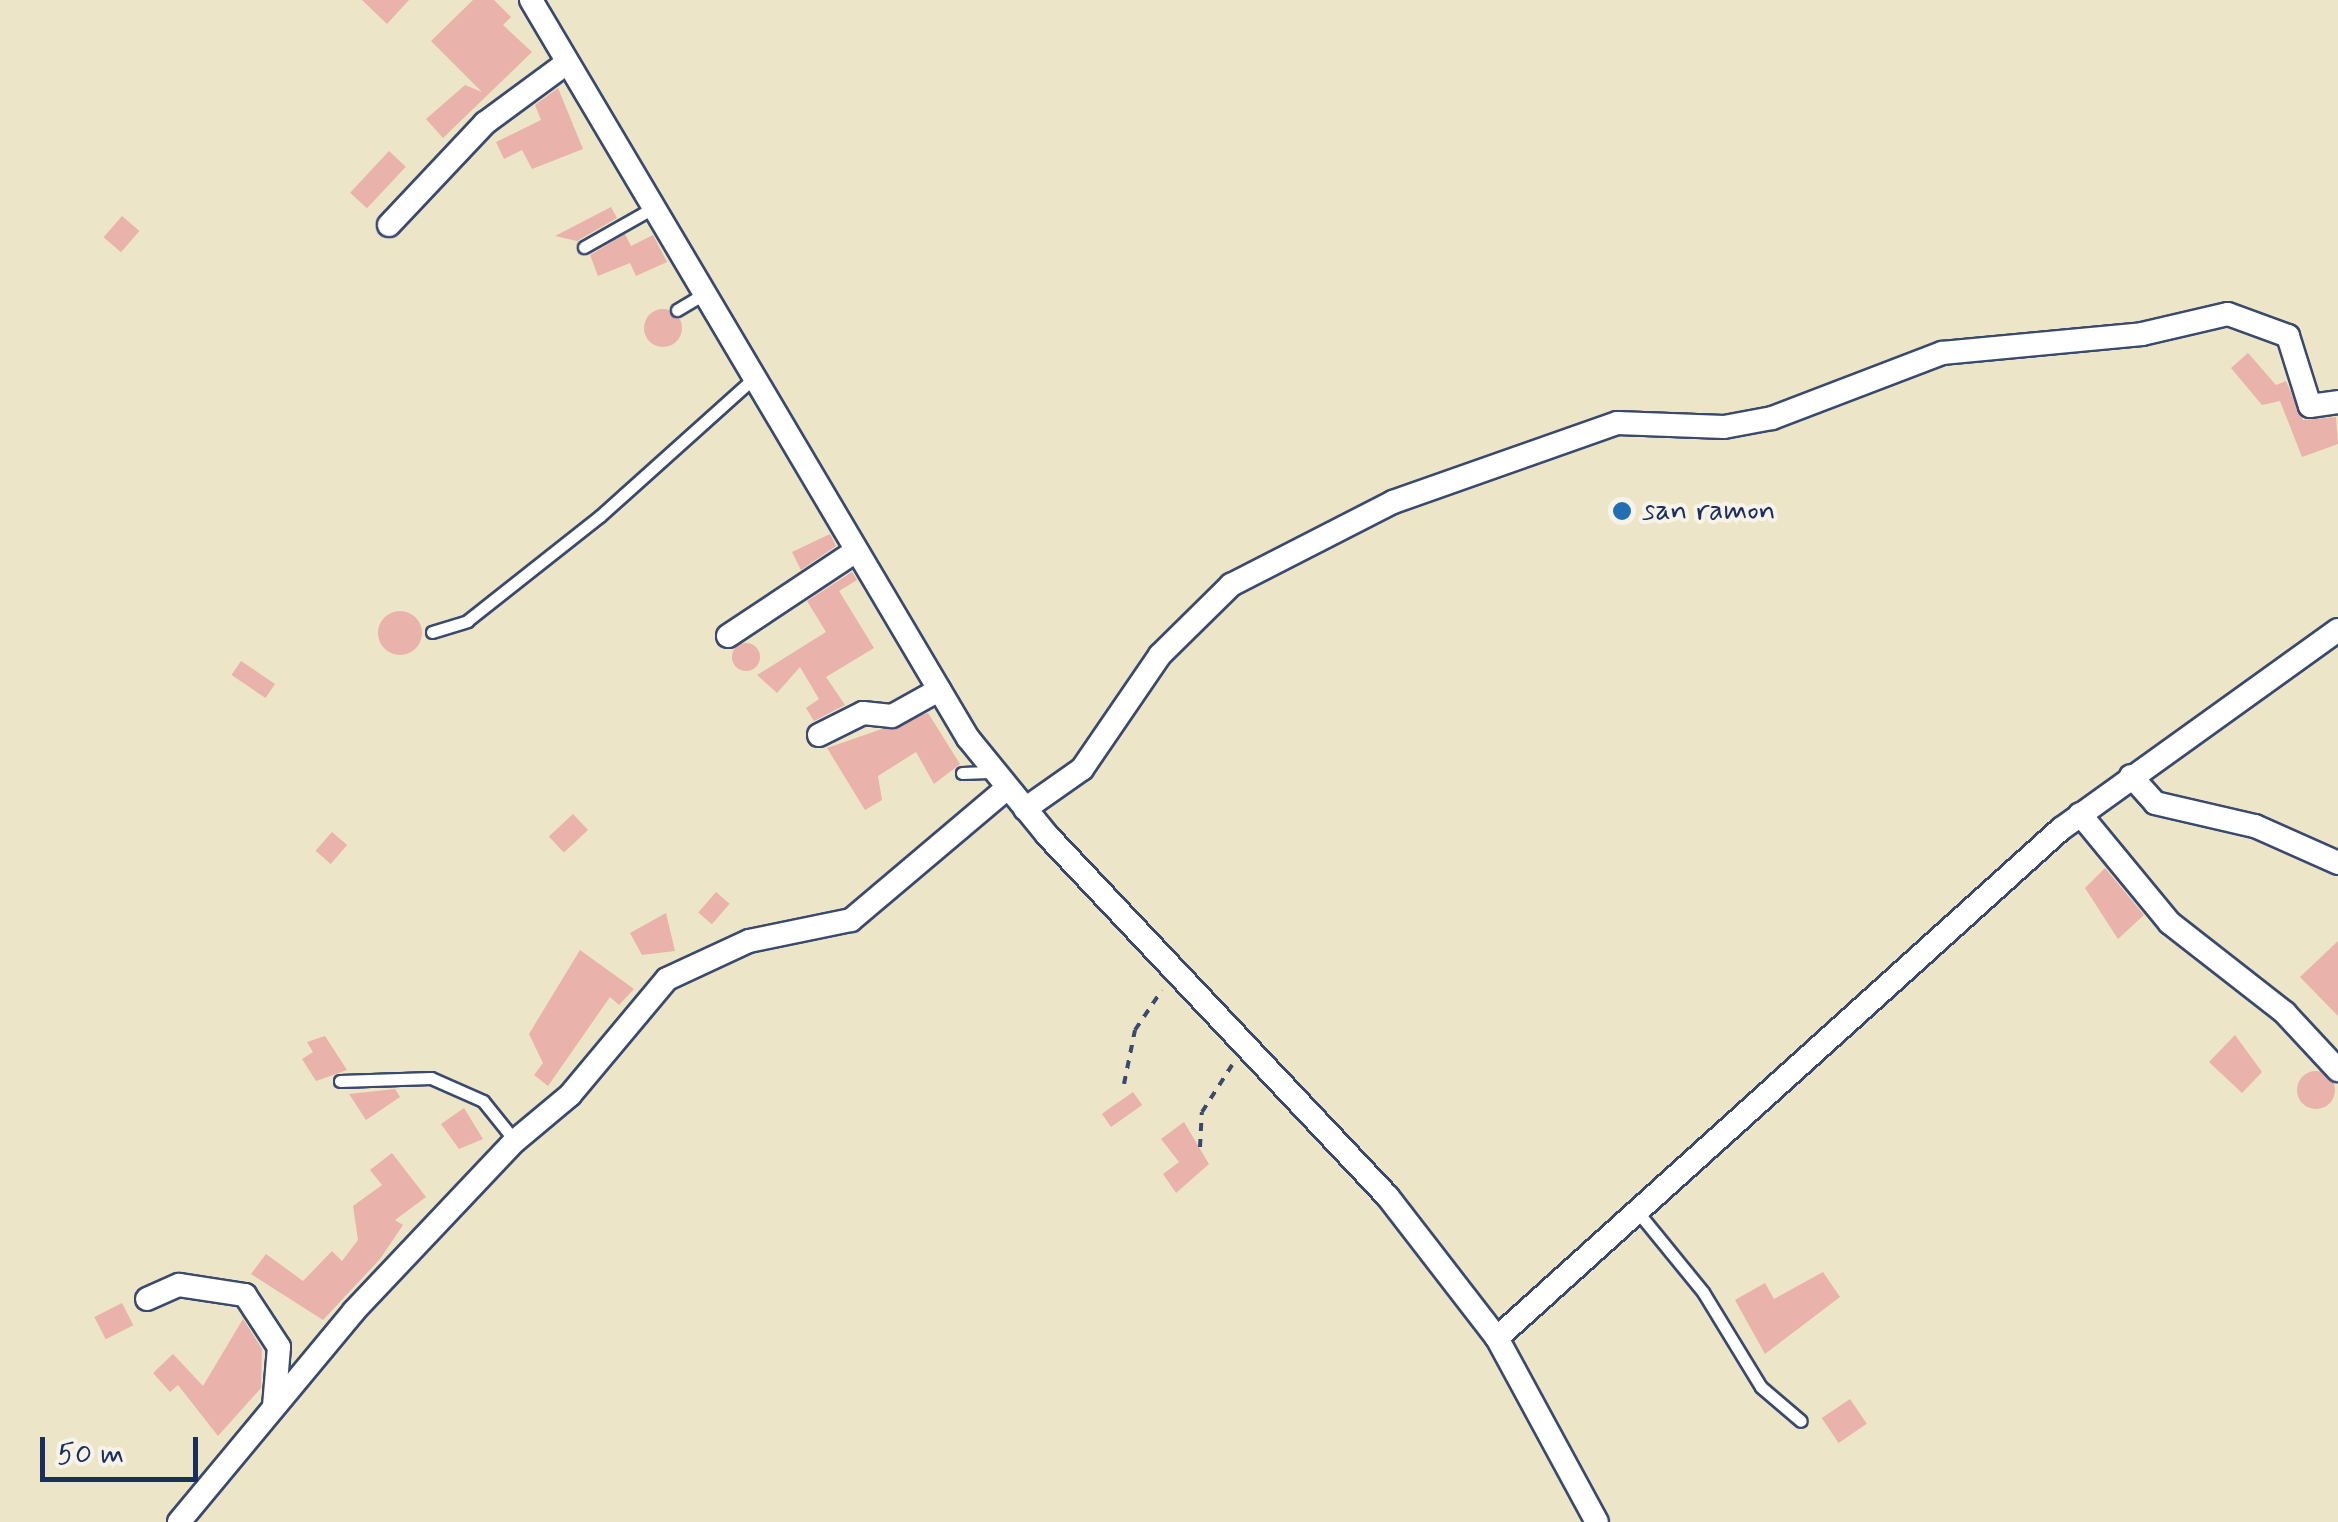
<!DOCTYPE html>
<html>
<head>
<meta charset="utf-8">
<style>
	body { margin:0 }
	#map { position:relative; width:2338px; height:1522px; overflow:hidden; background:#ede5c8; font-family:Mynerve,sans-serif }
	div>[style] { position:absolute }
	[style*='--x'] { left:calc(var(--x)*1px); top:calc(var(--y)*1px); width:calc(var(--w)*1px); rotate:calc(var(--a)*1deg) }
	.building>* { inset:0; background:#e9b2aa; transform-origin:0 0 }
	.round { border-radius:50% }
	.path>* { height:4px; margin-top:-2px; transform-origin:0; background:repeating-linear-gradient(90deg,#3a4a6e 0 8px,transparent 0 16px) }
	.roads { filter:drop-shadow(2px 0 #3a4a6e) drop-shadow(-2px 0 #3a4a6e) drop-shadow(0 2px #3a4a6e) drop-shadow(0 -2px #3a4a6e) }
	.lane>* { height:11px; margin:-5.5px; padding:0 5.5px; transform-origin:5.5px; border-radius:5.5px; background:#fff }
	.street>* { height:22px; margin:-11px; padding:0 11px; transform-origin:11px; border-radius:11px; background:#fff }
	.dots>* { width:28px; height:28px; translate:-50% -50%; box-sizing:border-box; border:5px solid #f7f3e8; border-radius:50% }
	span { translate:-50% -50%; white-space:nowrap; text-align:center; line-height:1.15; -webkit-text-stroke:8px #f7f3e8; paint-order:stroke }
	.poi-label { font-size:30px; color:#1b2f5e }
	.left { translate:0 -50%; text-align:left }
	.scale { position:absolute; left:40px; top:1437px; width:158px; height:45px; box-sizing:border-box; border:5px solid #1b2f5e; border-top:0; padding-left:12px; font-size:30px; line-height:35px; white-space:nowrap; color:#1b2f5e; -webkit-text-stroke:8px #f7f3e8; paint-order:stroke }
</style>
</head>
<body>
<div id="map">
	<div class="building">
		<i style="clip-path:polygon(362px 0,409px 0,387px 24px)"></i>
		<i style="clip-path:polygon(473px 0,494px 0,511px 17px,503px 25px,532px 52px,443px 138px,426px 119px,465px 85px,482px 92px,431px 41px)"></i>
		<i style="clip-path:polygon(558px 88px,583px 149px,532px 169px,522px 150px,504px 159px,496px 142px,541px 120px,535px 105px)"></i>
		<i style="left:389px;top:151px;width:23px;height:57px;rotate:43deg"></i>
		<i style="clip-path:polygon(611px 207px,617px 218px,577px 241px,555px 236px)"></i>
		<i style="left:122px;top:216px;width:23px;height:28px;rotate:41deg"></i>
		<i style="clip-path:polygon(625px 234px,631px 246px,653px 235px,667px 262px,636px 276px,630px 263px,598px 276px,590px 255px)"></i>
		<i class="round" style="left:644px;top:309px;width:38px;height:38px"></i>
		<i style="clip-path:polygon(2248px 353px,2276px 385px,2286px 381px,2303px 420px,2336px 417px,2338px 444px,2302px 457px,2280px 401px,2262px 405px,2231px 368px)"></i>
		<i style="clip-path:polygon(830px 534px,836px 546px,801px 570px,792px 552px)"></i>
		<i style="clip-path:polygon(852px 572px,857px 580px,839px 591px,874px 648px,826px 677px,845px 705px,814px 721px,806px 708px,819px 699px,800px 667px,777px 693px,757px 675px,826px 632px,807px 601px)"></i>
		<i class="round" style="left:378px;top:611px;width:44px;height:44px"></i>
		<i class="round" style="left:732px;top:643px;width:28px;height:28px"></i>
		<i style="left:241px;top:661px;width:41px;height:17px;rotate:34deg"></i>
		<i style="clip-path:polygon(928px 713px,960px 764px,934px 784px,916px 752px,878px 776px,882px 800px,865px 810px,827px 748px)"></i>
		<i style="left:573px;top:814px;width:22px;height:33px;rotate:47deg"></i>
		<i style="left:332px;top:832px;width:20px;height:25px;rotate:41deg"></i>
		<i style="clip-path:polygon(2105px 868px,2144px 915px,2118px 939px,2085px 888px)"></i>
		<i style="left:716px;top:892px;width:18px;height:27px;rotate:41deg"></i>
		<i style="clip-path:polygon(666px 913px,675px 951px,642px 955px,630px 933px)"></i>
		<i style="clip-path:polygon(2338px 941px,2338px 1016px,2300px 977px)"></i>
		<i style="clip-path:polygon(580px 950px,634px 989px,619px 1005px,610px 997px,548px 1086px,534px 1075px,543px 1063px,529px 1034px)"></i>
		<i style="clip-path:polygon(2235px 1035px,2262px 1072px,2242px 1093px,2209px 1062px)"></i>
		<i style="clip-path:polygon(325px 1036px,347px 1070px,316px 1081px,302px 1059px,313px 1052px,307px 1042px)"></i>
		<i class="round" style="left:2297px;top:1071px;width:38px;height:38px"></i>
		<i style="clip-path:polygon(395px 1089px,400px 1097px,366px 1120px,349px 1094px)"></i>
		<i style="left:1133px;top:1092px;width:16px;height:38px;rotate:55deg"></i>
		<i style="clip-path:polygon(464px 1108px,483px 1139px,459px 1149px,441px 1124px)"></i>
		<i style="clip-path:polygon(1184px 1122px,1209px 1164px,1176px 1193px,1163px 1174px,1179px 1162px,1161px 1139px)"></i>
		<i style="clip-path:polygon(392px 1153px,426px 1197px,395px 1220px,403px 1225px,380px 1259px,323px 1320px,251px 1274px,266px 1254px,303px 1281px,332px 1251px,342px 1261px,358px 1240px,353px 1206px,382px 1185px,370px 1170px)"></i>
		<i style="clip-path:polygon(1823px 1272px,1840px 1297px,1765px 1354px,1735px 1300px,1765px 1283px,1774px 1299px)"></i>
		<i style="left:122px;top:1303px;width:25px;height:31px;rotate:63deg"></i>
		<i style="clip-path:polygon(243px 1319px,262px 1349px,261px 1388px,218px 1436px,178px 1385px,170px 1392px,153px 1373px,173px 1354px,203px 1386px)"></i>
		<i style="left:1850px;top:1399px;width:30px;height:34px;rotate:56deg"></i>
	</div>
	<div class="path">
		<i style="--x:1124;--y:1084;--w:55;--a:-78.5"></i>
		<i style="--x:1135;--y:1030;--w:48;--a:-56"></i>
		<i style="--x:1200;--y:1147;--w:35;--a:-87"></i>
		<i style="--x:1202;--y:1112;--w:56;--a:-57.4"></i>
	</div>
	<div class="roads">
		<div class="lane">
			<i style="--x:584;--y:247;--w:79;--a:-29.5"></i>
			<i style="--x:677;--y:310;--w:33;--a:-31"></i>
			<i style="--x:432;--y:632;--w:37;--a:-17"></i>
			<i style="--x:467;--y:621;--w:169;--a:-38.3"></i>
			<i style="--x:600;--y:516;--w:210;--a:-41.9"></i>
			<i style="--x:962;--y:773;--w:33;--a:-2"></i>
			<i style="--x:340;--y:1081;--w:91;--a:-1.9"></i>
			<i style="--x:431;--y:1078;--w:57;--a:23.9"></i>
			<i style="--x:483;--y:1101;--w:51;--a:51.3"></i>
			<i style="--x:1637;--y:1211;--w:104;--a:50.8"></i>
			<i style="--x:1703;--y:1292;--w:111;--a:58.6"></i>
			<i style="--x:1761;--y:1387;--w:52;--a:40.4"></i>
		</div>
		<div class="street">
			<i style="--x:531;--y:0;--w:858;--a:59.37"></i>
			<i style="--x:968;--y:738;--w:125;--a:50.8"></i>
			<i style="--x:1047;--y:835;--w:497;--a:46.7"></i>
			<i style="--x:1388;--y:1197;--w:178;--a:52.3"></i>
			<i style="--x:1497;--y:1338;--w:760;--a:-42.07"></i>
			<i style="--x:2061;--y:829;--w:341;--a:-35.7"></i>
			<i style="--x:389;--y:225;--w:140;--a:-46.7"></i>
			<i style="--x:485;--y:123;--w:98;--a:-36.3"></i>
			<i style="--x:728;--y:636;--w:154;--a:-33.6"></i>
			<i style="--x:819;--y:735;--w:49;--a:-26.6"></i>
			<i style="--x:863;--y:713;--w:29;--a:6"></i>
			<i style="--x:892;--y:716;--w:54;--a:-29"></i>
			<i style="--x:2131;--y:776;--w:36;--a:48"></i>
			<i style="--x:2155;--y:803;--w:103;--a:13"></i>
			<i style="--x:2255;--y:826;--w:91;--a:24"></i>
			<i style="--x:1025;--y:809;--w:70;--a:-35.1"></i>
			<i style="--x:1082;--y:769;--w:138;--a:-55.6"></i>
			<i style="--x:1160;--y:655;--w:100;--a:-44.6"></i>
			<i style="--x:1231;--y:585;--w:182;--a:-27.1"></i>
			<i style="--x:1393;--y:502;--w:238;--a:-19.4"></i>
			<i style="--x:1617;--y:423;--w:107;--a:2.1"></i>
			<i style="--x:1724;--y:427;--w:49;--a:-10.6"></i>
			<i style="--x:1772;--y:418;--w:182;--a:-20.9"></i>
			<i style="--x:1942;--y:353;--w:201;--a:-5.4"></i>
			<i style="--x:2142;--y:334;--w:88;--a:-13.1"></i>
			<i style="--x:2228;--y:314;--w:64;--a:20.1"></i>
			<i style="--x:2288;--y:336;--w:73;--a:72.6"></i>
			<i style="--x:2310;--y:406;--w:28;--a:-8"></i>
			<i style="--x:2080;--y:814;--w:141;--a:50.5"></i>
			<i style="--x:2170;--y:923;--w:146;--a:38"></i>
			<i style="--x:2285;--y:1013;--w:78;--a:47.1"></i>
			<i style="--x:147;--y:1299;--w:35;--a:-24"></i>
			<i style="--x:179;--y:1285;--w:67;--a:8.6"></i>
			<i style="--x:245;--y:1295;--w:62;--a:56.8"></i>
			<i style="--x:279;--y:1347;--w:60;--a:94.8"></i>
			<i style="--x:1497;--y:1338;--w:209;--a:61.5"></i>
			<i style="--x:179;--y:1522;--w:274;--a:-50.3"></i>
			<i style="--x:354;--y:1311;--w:234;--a:-46.6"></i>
			<i style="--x:515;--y:1141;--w:72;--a:-39.9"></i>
			<i style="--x:570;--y:1095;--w:151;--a:-50.1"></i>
			<i style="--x:667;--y:979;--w:90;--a:-24.9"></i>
			<i style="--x:749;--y:941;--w:104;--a:-11.6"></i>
			<i style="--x:851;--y:920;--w:204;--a:-40.2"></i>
		</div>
	</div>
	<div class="dots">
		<i style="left:1622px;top:511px;background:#1f6fb2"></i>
	</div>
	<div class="poi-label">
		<span class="left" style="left:1642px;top:511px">san ramon</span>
	</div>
	<div class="scale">50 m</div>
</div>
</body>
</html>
